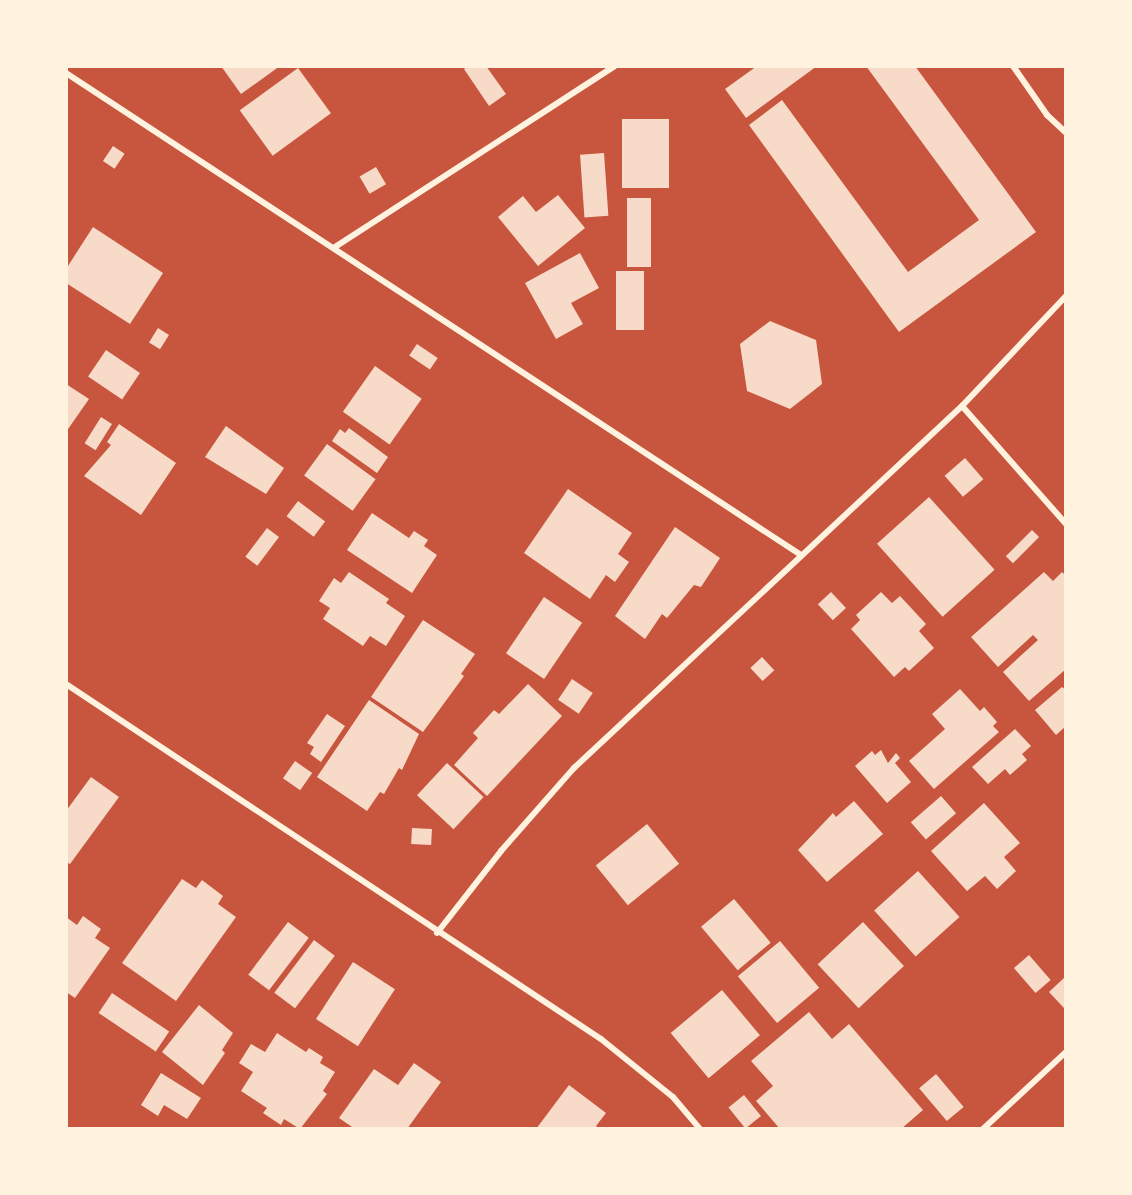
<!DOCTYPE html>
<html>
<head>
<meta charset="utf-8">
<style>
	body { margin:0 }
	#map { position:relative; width:1132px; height:1195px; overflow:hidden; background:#c8553d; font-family:Commissioner,sans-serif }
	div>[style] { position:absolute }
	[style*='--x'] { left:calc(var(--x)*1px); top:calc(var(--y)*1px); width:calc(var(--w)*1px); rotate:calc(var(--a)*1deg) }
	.building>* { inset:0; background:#f7dbc8; transform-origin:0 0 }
	.minor>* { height:6px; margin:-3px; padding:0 3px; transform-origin:3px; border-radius:3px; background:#fff3e0 }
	span { translate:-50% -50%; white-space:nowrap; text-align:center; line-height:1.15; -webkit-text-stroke:6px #fff3e0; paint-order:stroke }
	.frame { position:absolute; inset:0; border:68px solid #fff3e0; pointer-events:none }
</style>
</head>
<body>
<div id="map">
	<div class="building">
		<i style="clip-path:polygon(221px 66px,280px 66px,241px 94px)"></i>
		<i style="clip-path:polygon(468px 66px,486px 66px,506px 94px,489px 106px,464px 69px)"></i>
		<i style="clip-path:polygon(757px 66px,817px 66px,746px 118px,725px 89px)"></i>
		<i style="clip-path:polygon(866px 66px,915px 66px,1036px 232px,899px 332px,749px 125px,782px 100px,908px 272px,979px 220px)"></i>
		<i style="left:298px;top:68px;width:56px;height:72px;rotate:54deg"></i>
		<i style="left:622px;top:119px;width:47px;height:69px"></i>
		<i style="left:113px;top:146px;width:14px;height:18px;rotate:34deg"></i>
		<i style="left:604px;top:153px;width:63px;height:24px;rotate:86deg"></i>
		<i style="left:376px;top:167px;width:20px;height:19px;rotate:60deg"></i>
		<i style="clip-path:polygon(558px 195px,585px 228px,538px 266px,498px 217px,523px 196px,536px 212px)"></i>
		<i style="left:627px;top:198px;width:24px;height:69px"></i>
		<i style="clip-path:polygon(93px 227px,163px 273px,130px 324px,66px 283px,66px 269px)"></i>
		<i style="clip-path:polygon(580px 253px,599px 288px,571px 303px,583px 324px,556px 339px,525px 283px)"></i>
		<i style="left:616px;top:271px;width:28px;height:59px"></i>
		<i style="clip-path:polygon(770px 321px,816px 340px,822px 384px,790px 409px,747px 391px,740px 344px)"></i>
		<i style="left:158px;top:328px;width:13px;height:17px;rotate:32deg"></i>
		<i style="left:417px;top:344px;width:25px;height:14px;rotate:34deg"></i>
		<i style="left:106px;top:350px;width:41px;height:32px;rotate:34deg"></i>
		<i style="left:375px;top:366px;width:57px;height:56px;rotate:35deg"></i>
		<i style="clip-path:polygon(66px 384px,89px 399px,66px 432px)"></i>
		<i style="left:101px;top:417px;width:13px;height:31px;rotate:32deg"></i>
		<i style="clip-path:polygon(119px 424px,176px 463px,141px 515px,84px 476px,111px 445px,107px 442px)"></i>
		<i style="clip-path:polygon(226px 426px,284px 468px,266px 494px,205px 457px)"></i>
		<i style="clip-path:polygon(349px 428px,388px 457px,377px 473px,332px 441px,340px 429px,345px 433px)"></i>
		<i style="left:327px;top:444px;width:60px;height:39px;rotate:36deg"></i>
		<i style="left:965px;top:458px;width:28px;height:27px;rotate:49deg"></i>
		<i style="clip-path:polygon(568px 489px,632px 533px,618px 554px,629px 562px,615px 582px,606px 575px,590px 599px,524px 553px)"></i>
		<i style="left:929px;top:497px;width:98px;height:70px;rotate:48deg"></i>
		<i style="left:298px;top:501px;width:34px;height:19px;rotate:37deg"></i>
		<i style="clip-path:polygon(372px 513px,409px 538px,414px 531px,428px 540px,424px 546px,437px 555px,412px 593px,347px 550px)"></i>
		<i style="clip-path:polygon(675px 527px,720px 558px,701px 587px,694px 585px,667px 618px,662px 614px,645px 639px,615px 616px)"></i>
		<i style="left:267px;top:528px;width:15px;height:36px;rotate:37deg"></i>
		<i style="left:1032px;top:530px;width:10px;height:37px;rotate:45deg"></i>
		<i style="clip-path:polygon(349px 572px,389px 599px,386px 603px,405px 616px,386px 646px,370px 636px,363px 646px,323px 619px,330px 608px,319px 601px,334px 578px,341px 583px)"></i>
		<i style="clip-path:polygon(1044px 572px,1053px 581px,1062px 572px,1066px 576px,1066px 669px,1029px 701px,1003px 672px,1038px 640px,1033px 635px,998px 667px,971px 637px)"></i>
		<i style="left:831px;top:592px;width:22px;height:18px;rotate:47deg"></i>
		<i style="clip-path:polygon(881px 592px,892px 603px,900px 596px,926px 624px,919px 631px,934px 648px,909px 671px,905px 667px,894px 677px,851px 629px,860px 620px,856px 615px)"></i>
		<i style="left:544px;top:597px;width:46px;height:68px;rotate:34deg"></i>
		<i style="clip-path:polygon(423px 620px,475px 654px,461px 674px,464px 676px,423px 732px,371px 697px)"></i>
		<i style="left:762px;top:657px;width:18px;height:16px;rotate:47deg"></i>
		<i style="left:572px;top:679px;width:25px;height:25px;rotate:34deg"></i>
		<i style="clip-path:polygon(528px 684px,562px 716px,487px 796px,454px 765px,478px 738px,473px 733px,494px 710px,499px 714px)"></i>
		<i style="clip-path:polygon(1062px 687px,1066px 690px,1066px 726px,1056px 735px,1035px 710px)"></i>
		<i style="clip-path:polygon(960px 689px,980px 711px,984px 707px,997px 722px,993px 726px,999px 732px,934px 789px,909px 761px,945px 729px,932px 714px)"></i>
		<i style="clip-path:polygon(369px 700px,419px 734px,402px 770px,399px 768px,384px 794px,380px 792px,367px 811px,317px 777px)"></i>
		<i style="clip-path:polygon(327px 714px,345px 726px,321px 762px,310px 754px,314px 747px,307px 743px)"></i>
		<i style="clip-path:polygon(1015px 729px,1031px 746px,1022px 754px,1027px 760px,1010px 775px,1005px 769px,988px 784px,972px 767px)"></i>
		<i style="clip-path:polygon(881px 750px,888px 763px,896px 753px,900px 758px,895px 763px,911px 782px,887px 803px,855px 766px,872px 751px,875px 755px)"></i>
		<i style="left:295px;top:761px;width:21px;height:21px;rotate:35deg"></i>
		<i style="left:447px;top:763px;width:50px;height:44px;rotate:43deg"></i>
		<i style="clip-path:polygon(91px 777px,119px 797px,70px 864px,66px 862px,66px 811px)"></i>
		<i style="left:941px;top:796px;width:23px;height:40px;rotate:49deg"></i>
		<i style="clip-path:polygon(854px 801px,883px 834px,827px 882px,798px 850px,833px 813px,836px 817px)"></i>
		<i style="clip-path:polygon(984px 803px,1020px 843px,1004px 857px,1016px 871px,997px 889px,985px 876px,967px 891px,931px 851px)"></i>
		<i style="left:647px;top:824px;width:51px;height:66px;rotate:51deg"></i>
		<i style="left:412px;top:828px;width:20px;height:16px;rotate:3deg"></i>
		<i style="left:918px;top:871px;width:62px;height:59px;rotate:48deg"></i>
		<i style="clip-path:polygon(182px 879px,196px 888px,202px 880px,223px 896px,218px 904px,236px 917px,176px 1001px,122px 963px)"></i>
		<i style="left:734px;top:899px;width:57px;height:43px;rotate:50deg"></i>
		<i style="clip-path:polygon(83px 916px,101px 929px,95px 938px,110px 948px,75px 998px,66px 992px,66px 917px,77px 925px)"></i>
		<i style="left:288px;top:922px;width:26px;height:66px;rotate:37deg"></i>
		<i style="left:863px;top:922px;width:60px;height:62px;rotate:47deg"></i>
		<i style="left:314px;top:940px;width:26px;height:66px;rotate:37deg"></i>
		<i style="left:780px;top:941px;width:61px;height:55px;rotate:50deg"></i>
		<i style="left:1029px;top:955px;width:33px;height:20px;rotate:49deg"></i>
		<i style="left:353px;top:962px;width:50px;height:68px;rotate:33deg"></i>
		<i style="clip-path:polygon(1066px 976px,1066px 1006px,1064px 1008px,1049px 992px)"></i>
		<i style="left:722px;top:990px;width:59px;height:67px;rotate:50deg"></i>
		<i style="left:112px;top:993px;width:69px;height:24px;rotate:34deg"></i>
		<i style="clip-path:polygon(199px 1005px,233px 1033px,222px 1050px,225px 1053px,203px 1085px,162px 1052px)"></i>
		<i style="clip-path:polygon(809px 1012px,832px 1039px,849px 1024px,923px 1110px,901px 1129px,780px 1129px,756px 1101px,773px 1086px,751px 1061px)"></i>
		<i style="clip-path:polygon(277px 1033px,306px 1052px,309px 1048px,323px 1057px,320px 1063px,335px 1072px,323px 1091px,327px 1094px,300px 1129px,284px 1119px,281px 1125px,263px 1113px,267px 1108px,241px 1091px,253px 1072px,239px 1063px,251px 1044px,265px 1052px)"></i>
		<i style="clip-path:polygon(414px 1063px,441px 1082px,407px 1129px,355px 1129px,339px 1118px,374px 1069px,398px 1085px)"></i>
		<i style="clip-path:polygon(161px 1073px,201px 1098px,187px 1119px,164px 1105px,158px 1116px,141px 1105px)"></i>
		<i style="left:936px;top:1074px;width:43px;height:22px;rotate:50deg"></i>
		<i style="clip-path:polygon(569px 1085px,606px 1113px,596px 1126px,600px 1129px,536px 1129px)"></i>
		<i style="left:744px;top:1095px;width:27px;height:20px;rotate:51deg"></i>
	</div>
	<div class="minor">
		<i style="--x:1013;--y:66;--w:60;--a:55.2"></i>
		<i style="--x:1047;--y:115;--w:26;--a:43"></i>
		<i style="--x:66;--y:73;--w:879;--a:33.26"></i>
		<i style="--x:335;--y:247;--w:333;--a:-32.9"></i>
		<i style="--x:962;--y:406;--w:157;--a:48.6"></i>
		<i style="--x:66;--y:684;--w:642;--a:33.57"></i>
		<i style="--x:601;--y:1039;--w:92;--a:38.9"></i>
		<i style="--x:673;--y:1097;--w:42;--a:49.8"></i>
		<i style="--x:437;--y:933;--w:104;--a:-52"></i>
		<i style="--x:501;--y:851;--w:111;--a:-48.7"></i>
		<i style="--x:574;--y:768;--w:531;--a:-43.01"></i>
		<i style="--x:962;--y:406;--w:151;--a:-46.6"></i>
		<i style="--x:983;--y:1129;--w:113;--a:-42.9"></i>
	</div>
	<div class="frame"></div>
</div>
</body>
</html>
